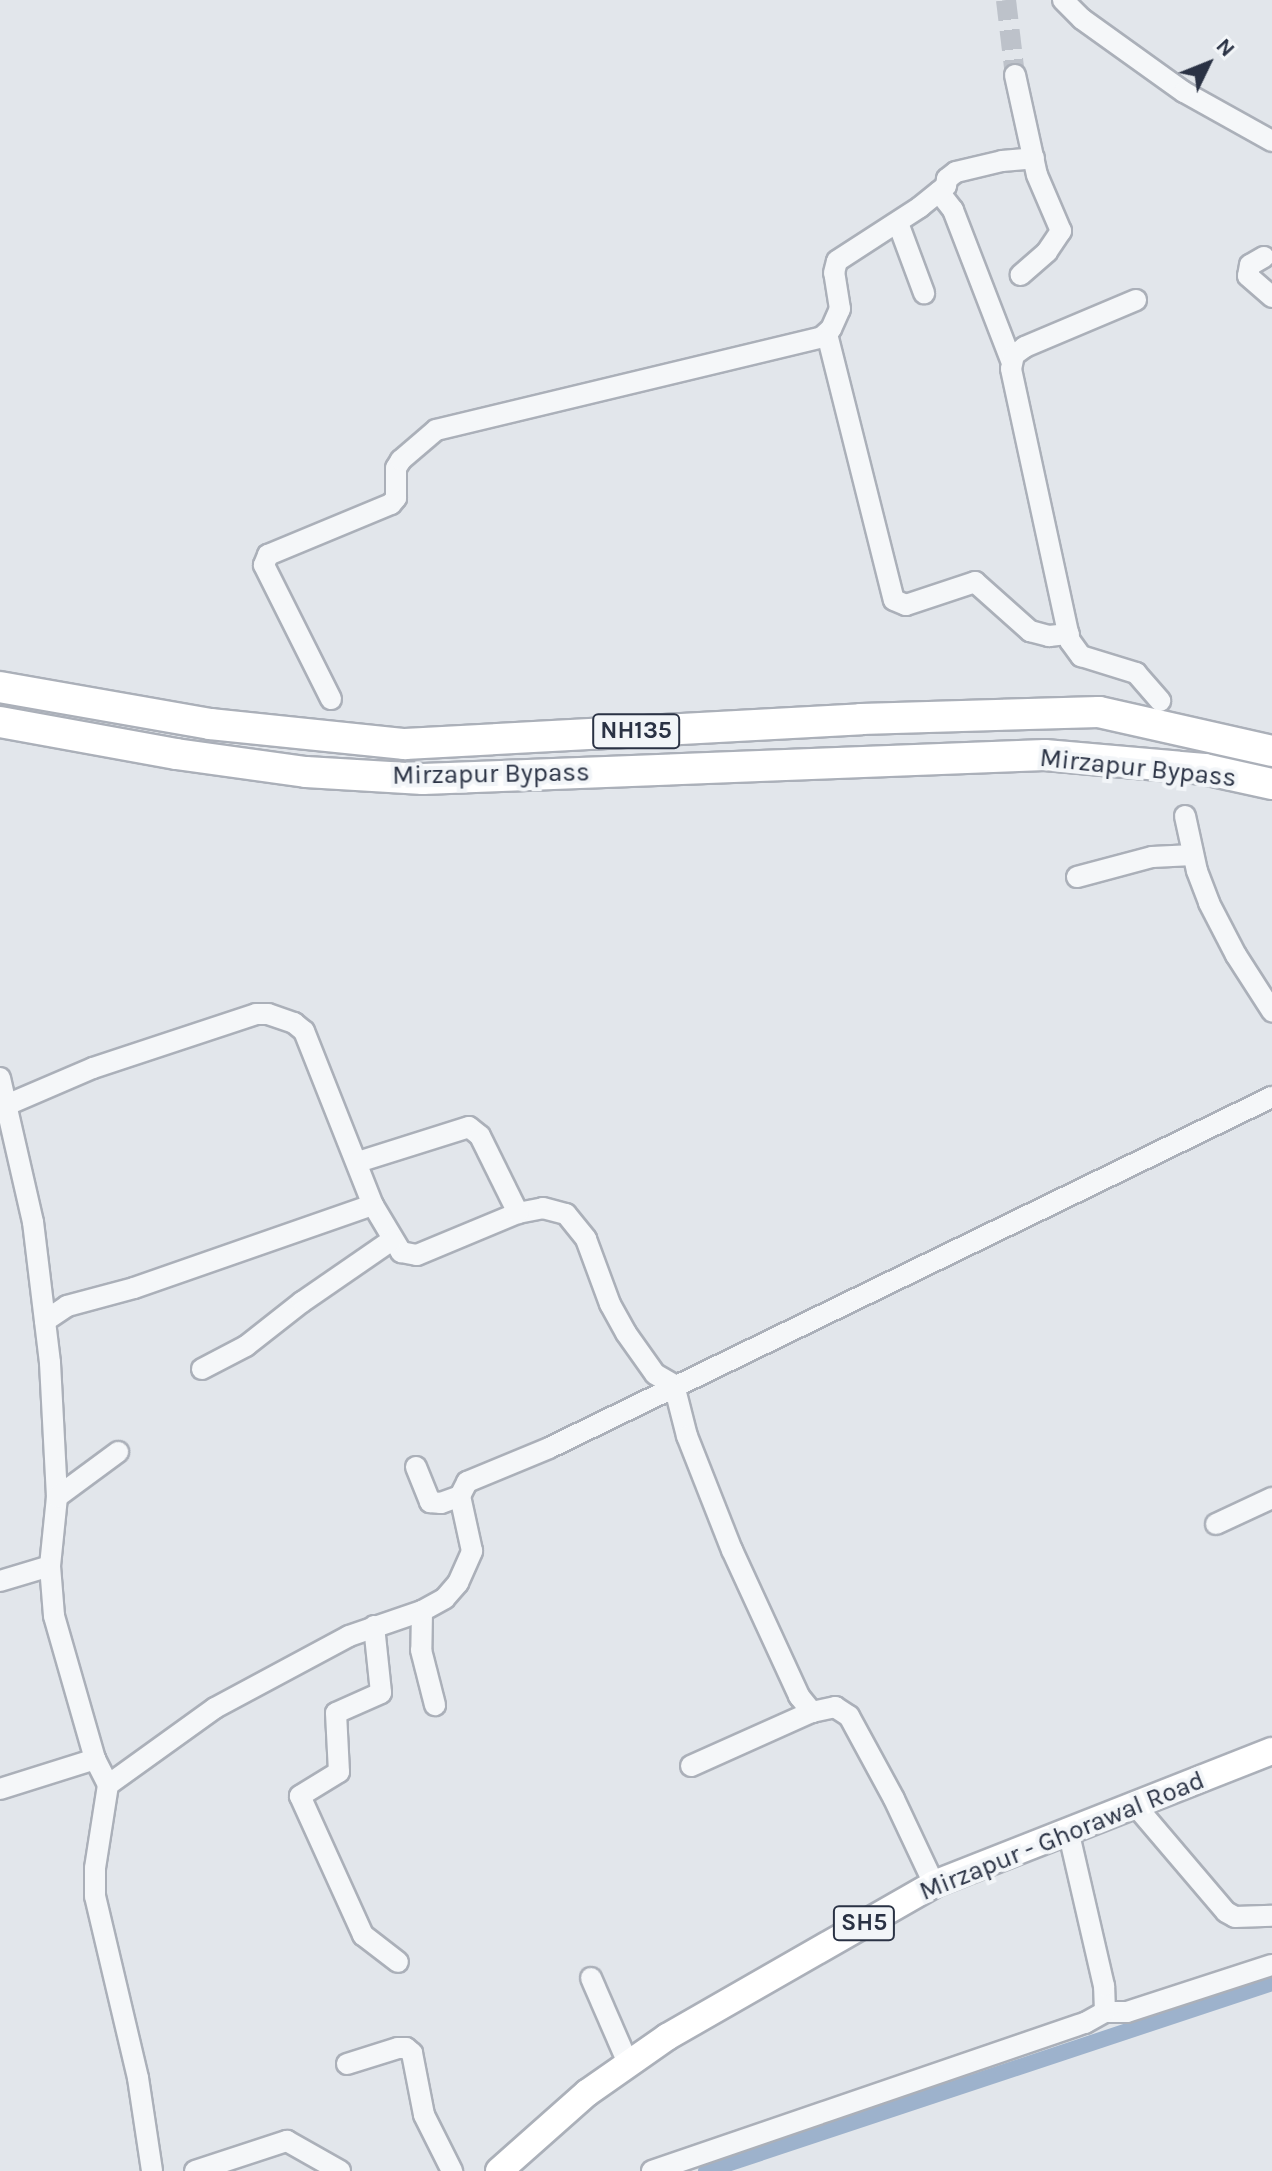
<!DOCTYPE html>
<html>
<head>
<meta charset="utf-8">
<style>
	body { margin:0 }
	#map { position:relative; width:1272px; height:2171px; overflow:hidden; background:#e2e6eb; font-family:Karla,sans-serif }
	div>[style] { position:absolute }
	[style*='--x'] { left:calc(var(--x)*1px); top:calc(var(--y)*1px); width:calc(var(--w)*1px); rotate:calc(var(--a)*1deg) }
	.canal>* { height:16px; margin:-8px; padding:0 8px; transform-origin:8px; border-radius:8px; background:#9db2cc }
	.minor-tunnel>* { height:20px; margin-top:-10px; transform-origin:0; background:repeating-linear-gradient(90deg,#bdc2ca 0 20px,transparent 0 30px) }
	.roads { filter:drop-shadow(2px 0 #abb0b9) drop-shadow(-2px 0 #abb0b9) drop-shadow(0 2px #abb0b9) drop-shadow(0 -2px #abb0b9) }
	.minor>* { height:20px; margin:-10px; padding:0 10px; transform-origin:10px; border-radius:10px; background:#f5f7f9 }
	.major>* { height:26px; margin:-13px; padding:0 13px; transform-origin:13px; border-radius:13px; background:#fff }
	.highway>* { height:30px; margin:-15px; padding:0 15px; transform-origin:15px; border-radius:15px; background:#fff }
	span { translate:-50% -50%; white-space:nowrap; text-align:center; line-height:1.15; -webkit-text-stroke:8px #f2f5f8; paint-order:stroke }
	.shield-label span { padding:2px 6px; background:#f2f5f8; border:2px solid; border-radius:6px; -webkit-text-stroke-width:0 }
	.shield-label { font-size:24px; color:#2a3244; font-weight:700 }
	.street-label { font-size:26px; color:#2a3244 }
	.north { position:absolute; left:1168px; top:24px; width:80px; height:80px; -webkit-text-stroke:6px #f2f5f8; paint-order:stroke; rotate:47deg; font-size:22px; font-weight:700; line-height:32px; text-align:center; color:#2a3244 }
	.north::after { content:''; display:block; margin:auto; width:28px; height:36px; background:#2a3244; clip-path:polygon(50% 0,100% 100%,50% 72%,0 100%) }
</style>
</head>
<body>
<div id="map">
	<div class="canal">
		<i style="--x:706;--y:2171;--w:596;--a:-18.37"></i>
	</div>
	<div class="minor-tunnel">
		<i style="--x:1006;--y:0;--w:76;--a:83.2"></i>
	</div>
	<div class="roads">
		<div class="minor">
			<i style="--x:1063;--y:0;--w:27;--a:45"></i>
			<i style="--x:1082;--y:19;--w:125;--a:35.6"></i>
			<i style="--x:1184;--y:92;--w:101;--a:29.1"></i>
			<i style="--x:1015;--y:75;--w:102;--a:77.6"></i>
			<i style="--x:1037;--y:175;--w:61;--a:66.8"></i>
			<i style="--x:1061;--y:231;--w:25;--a:124"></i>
			<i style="--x:1047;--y:252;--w:35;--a:139"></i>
			<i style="--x:939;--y:192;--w:23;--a:52"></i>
			<i style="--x:953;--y:210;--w:161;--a:68.9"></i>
			<i style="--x:898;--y:223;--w:75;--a:69.6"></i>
			<i style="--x:1264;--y:257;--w:16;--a:150"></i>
			<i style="--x:1250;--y:265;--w:11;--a:100"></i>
			<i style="--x:1248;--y:276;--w:32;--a:41"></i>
			<i style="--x:1136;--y:300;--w:121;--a:157.1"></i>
			<i style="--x:1025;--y:347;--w:14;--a:144"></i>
			<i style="--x:1014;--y:355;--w:14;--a:102"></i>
			<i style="--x:1011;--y:369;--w:278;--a:77.8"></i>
			<i style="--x:1070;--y:641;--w:19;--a:54"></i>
			<i style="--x:1081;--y:656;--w:58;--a:17.2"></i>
			<i style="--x:1136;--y:673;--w:37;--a:49"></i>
			<i style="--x:827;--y:334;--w:274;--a:75.9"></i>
			<i style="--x:894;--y:600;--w:13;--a:23"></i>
			<i style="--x:906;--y:605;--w:73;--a:-18.4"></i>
			<i style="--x:975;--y:582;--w:74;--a:41.7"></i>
			<i style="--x:1030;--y:631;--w:20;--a:15"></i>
			<i style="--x:1049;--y:636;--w:20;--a:-6"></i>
			<i style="--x:331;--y:699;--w:150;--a:-116.6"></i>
			<i style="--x:264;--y:565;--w:11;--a:-68"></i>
			<i style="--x:268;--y:555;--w:133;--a:-22.5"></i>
			<i style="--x:391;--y:504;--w:8;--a:-50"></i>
			<i style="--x:396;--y:498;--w:30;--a:-90"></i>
			<i style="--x:396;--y:468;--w:9;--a:-58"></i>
			<i style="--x:401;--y:460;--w:46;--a:-40.6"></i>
			<i style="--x:436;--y:430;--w:397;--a:-13.5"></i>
			<i style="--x:822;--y:337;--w:12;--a:-42"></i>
			<i style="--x:831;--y:329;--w:22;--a:-66"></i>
			<i style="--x:840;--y:309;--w:36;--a:-99"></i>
			<i style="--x:834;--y:273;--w:12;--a:-76"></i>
			<i style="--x:837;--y:261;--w:99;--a:-33"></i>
			<i style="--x:920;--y:207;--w:33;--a:-39"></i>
			<i style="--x:946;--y:186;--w:7;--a:-82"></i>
			<i style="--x:947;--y:179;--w:11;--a:-38"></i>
			<i style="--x:956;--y:172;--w:47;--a:-13.4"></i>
			<i style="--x:1002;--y:161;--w:32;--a:-5"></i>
			<i style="--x:1185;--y:816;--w:56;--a:77.7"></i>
			<i style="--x:1197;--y:871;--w:34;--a:69"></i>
			<i style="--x:1209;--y:903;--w:59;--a:62.6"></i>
			<i style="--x:1236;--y:955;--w:67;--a:57.3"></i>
			<i style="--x:1077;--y:877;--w:78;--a:-14.9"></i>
			<i style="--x:1152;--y:857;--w:41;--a:-2.8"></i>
			<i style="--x:0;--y:1078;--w:148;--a:77.1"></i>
			<i style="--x:33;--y:1222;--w:142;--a:83.1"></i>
			<i style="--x:50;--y:1363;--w:134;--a:87"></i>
			<i style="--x:57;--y:1497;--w:69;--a:95.8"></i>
			<i style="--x:50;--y:1566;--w:50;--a:85.4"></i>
			<i style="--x:54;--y:1616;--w:149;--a:74"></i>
			<i style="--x:95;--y:1759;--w:29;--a:63"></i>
			<i style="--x:108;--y:1785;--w:84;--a:98.9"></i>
			<i style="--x:95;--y:1868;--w:28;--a:90"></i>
			<i style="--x:95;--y:1896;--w:187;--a:76.7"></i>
			<i style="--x:138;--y:2078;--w:94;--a:81.4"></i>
			<i style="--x:9;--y:1104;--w:91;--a:-23.2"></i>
			<i style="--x:93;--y:1068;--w:172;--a:-18.3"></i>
			<i style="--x:256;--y:1014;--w:12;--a:0"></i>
			<i style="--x:268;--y:1014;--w:28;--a:19"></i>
			<i style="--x:294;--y:1023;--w:13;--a:39"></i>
			<i style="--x:304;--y:1031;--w:187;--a:68.4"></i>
			<i style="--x:373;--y:1205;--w:55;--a:59.2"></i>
			<i style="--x:401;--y:1252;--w:16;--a:11"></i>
			<i style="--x:417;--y:1255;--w:109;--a:-22.6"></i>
			<i style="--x:518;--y:1213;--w:25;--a:-11"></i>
			<i style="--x:543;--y:1208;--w:24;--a:15"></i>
			<i style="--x:566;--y:1214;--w:32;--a:51"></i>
			<i style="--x:586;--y:1239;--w:69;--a:69.7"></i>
			<i style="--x:610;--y:1304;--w:33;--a:61"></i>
			<i style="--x:626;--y:1333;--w:50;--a:54.7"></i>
			<i style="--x:655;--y:1374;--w:22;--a:30"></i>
			<i style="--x:674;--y:1385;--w:53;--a:75.7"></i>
			<i style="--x:687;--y:1436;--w:123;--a:68.5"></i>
			<i style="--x:732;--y:1550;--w:161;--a:65.3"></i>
			<i style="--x:799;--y:1696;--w:21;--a:51"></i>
			<i style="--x:812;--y:1712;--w:24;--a:-12"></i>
			<i style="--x:835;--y:1707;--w:17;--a:33"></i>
			<i style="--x:849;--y:1716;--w:94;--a:61.5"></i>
			<i style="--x:894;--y:1799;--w:94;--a:64.8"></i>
			<i style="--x:358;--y:1162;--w:116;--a:-17.5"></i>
			<i style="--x:469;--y:1127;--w:14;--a:39"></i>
			<i style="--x:480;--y:1136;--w:86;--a:63.7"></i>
			<i style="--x:45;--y:1321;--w:27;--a:-34"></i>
			<i style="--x:67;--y:1306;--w:69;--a:-15"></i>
			<i style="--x:134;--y:1288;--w:253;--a:-19.2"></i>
			<i style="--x:202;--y:1369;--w:50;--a:-27.6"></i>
			<i style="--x:246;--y:1346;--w:71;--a:-38.2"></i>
			<i style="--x:302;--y:1302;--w:109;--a:-34.6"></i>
			<i style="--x:416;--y:1467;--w:38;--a:68"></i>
			<i style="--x:430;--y:1502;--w:11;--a:5"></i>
			<i style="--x:441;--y:1503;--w:20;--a:-20"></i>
			<i style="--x:57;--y:1497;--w:76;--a:-36.4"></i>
			<i style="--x:1216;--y:1524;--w:62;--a:-24.9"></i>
			<i style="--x:0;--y:1581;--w:52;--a:-16.7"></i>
			<i style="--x:422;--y:1611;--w:39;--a:91"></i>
			<i style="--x:421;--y:1650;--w:57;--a:75.7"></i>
			<i style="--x:374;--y:1626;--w:67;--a:84"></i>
			<i style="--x:381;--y:1693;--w:49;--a:156"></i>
			<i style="--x:336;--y:1713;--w:59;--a:87.1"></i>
			<i style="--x:339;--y:1772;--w:46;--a:148.4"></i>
			<i style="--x:300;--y:1796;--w:153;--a:65.6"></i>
			<i style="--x:363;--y:1935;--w:44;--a:37.6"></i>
			<i style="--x:691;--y:1766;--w:133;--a:-24.1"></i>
			<i style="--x:108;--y:1785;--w:132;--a:-35.7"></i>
			<i style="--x:215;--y:1708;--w:152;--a:-28.2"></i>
			<i style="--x:349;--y:1636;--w:77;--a:-18.9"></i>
			<i style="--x:422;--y:1611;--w:26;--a:-29"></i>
			<i style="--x:445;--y:1598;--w:20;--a:-49"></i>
			<i style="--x:458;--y:1583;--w:35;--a:-66"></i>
			<i style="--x:472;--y:1551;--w:56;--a:-102.3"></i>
			<i style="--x:460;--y:1496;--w:16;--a:-63"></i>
			<i style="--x:467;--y:1482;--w:89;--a:-22.5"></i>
			<i style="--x:549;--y:1448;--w:804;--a:-25.9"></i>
			<i style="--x:0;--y:1789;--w:100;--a:-17.5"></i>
			<i style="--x:1135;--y:1805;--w:140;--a:49.6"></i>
			<i style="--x:1226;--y:1912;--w:10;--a:29"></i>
			<i style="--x:1235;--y:1917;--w:37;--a:-2"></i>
			<i style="--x:591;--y:1978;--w:93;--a:66.5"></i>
			<i style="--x:1105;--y:2012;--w:22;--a:0"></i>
			<i style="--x:1127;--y:2012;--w:152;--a:-18"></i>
			<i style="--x:347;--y:2064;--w:53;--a:-17.4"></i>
			<i style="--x:398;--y:2048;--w:8;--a:0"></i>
			<i style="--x:406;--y:2048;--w:8;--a:40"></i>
			<i style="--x:412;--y:2053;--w:63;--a:79"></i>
			<i style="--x:424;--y:2115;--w:63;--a:63.4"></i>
			<i style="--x:195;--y:2171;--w:97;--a:-18.1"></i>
			<i style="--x:287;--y:2141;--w:61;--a:29.5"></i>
			<i style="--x:652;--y:2171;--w:458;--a:-18.9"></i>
			<i style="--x:1085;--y:2023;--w:23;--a:-29"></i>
			<i style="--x:1105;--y:2012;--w:26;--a:-92"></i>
			<i style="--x:1104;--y:1986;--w:160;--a:-103"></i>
		</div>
		<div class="major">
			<i style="--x:499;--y:2171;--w:118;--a:-41.6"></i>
			<i style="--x:587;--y:2093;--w:98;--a:-35"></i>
			<i style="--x:667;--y:2037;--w:308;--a:-29.8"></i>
			<i style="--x:934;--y:1884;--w:363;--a:-21.5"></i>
		</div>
		<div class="highway">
			<i style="--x:0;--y:687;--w:213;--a:10"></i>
			<i style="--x:210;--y:724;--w:196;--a:5.9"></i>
			<i style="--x:405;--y:744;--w:457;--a:-3.1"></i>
			<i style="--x:861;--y:719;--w:238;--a:-1.7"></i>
			<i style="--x:1099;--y:712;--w:177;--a:12.7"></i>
			<i style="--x:0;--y:722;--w:179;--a:10.3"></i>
			<i style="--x:176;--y:754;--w:131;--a:7.9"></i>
			<i style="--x:306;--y:772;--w:117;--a:3.4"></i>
			<i style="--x:423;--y:779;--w:622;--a:-2.21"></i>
			<i style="--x:1045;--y:755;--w:160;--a:5"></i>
			<i style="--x:1204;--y:769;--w:70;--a:12.4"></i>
		</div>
	</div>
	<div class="shield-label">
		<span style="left:636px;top:731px">NH135</span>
		<span style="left:864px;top:1923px">SH5</span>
	</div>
	<div class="street-label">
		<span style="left:1138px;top:768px;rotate:6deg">Mirzapur Bypass</span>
		<span style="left:491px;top:774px;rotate:-1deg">Mirzapur Bypass</span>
		<span style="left:1062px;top:1836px;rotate:-22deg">Mirzapur - Ghorawal Road</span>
	</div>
	<div class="north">N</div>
</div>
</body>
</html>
